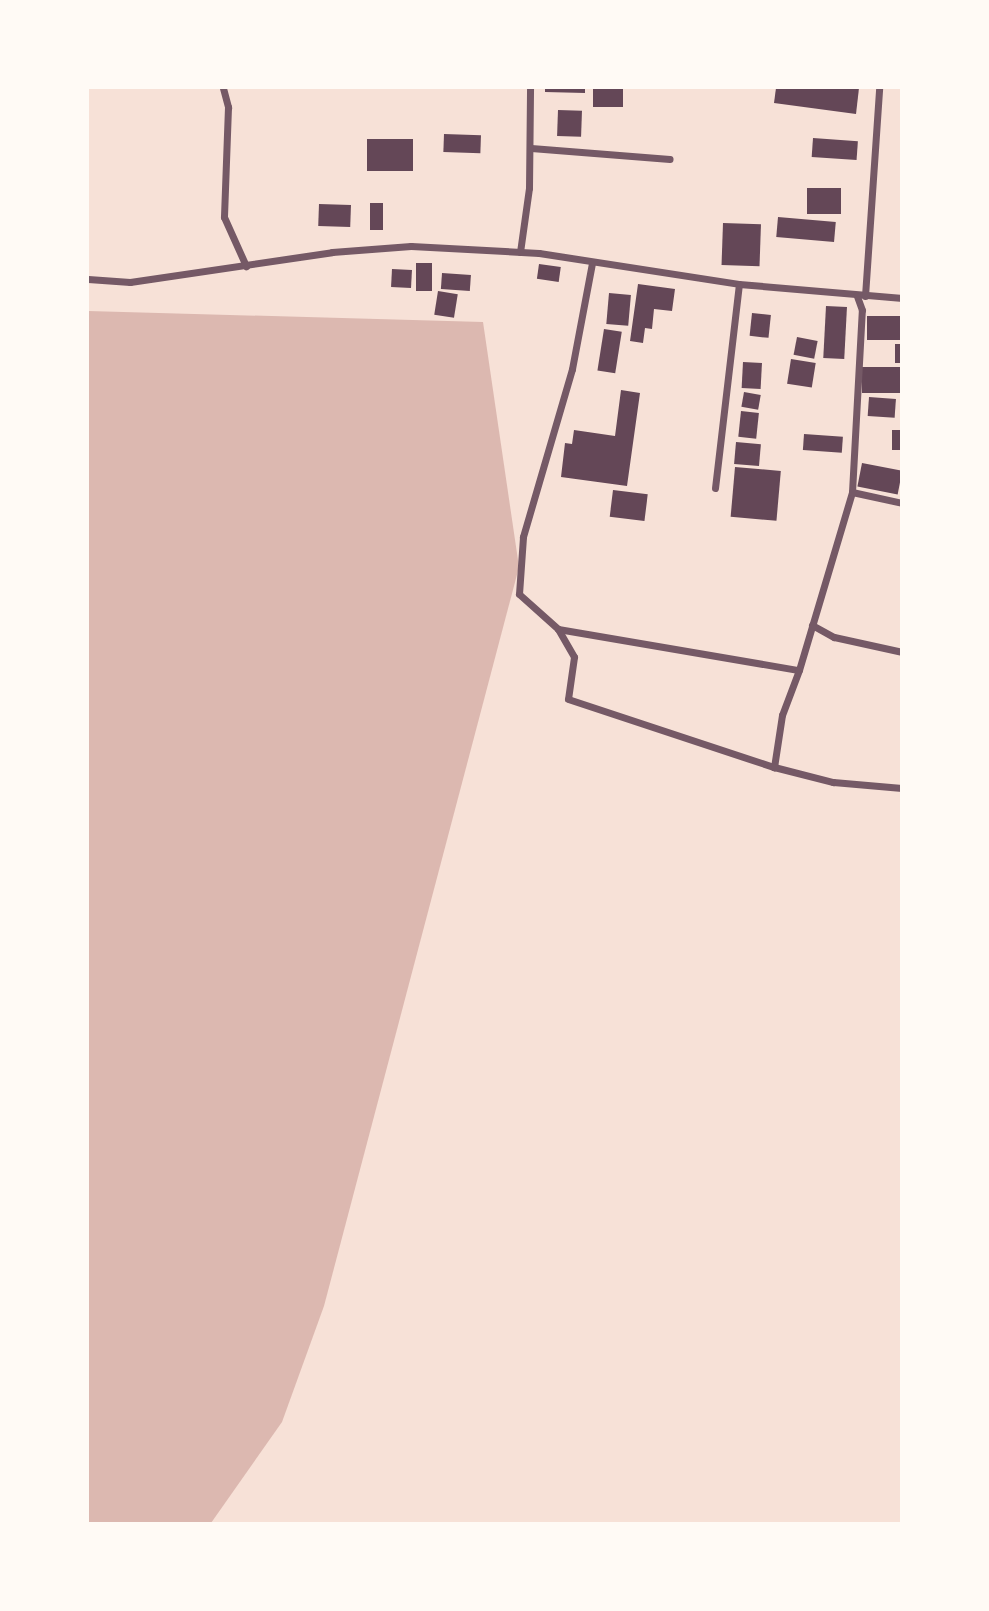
<!DOCTYPE html>
<html>
<head>
<meta charset="utf-8">
<style>
	body { margin:0 }
	#map { position:relative; width:989px; height:1611px; overflow:hidden; background:#f7e1d7; font-family:"PT Sans Narrow",sans-serif }
	div>[style] { position:absolute }
	[style*='--x'] { left:calc(var(--x)*1px); top:calc(var(--y)*1px); width:calc(var(--w)*1px); rotate:calc(var(--a)*1deg) }
	.water>* { inset:0; background:#dcb8b0 }
	.building>* { inset:0; background:#644757; transform-origin:0 0 }
	.minor>* { height:7px; margin:-3.5px; padding:0 3.5px; transform-origin:3.5px; border-radius:3.5px; background:#755966 }
	span { translate:-50% -50%; white-space:nowrap; text-align:center; line-height:1.15; -webkit-text-stroke:6px #fffaf5; paint-order:stroke }
	.frame { position:absolute; inset:0; border:89px solid #fffaf5; pointer-events:none }
</style>
</head>
<body>
<div id="map">
	<div class="water">
		<i style="clip-path:polygon(88px 311px,483px 322px,519px 567px,324px 1306px,282px 1422px,211px 1523px,88px 1524px)"></i>
	</div>
	<div class="building">
		<i style="clip-path:polygon(545px 88px,585px 88px,585px 93px,545px 92px)"></i>
		<i style="left:593px;top:88px;width:30px;height:19px"></i>
		<i style="clip-path:polygon(776px 88px,859px 88px,856px 114px,774px 103px)"></i>
		<i style="left:558px;top:110px;width:24px;height:26px;rotate:2deg"></i>
		<i style="left:444px;top:134px;width:37px;height:18px;rotate:2deg"></i>
		<i style="left:813px;top:138px;width:45px;height:19px;rotate:4deg"></i>
		<i style="left:367px;top:139px;width:46px;height:32px"></i>
		<i style="left:807px;top:188px;width:34px;height:26px"></i>
		<i style="left:370px;top:203px;width:13px;height:27px"></i>
		<i style="left:319px;top:204px;width:32px;height:22px;rotate:2deg"></i>
		<i style="left:778px;top:217px;width:58px;height:20px;rotate:5deg"></i>
		<i style="left:723px;top:223px;width:38px;height:42px;rotate:2deg"></i>
		<i style="left:416px;top:263px;width:16px;height:28px"></i>
		<i style="left:539px;top:264px;width:22px;height:15px;rotate:8deg"></i>
		<i style="left:392px;top:269px;width:20px;height:18px;rotate:3deg"></i>
		<i style="left:442px;top:273px;width:29px;height:16px;rotate:4deg"></i>
		<i style="clip-path:polygon(638px 284px,675px 289px,672px 311px,654px 309px,652px 329px,645px 328px,643px 343px,630px 341px)"></i>
		<i style="left:438px;top:291px;width:20px;height:24px;rotate:9deg"></i>
		<i style="left:609px;top:293px;width:22px;height:31px;rotate:5deg"></i>
		<i style="left:826px;top:306px;width:21px;height:52px;rotate:3deg"></i>
		<i style="left:752px;top:313px;width:19px;height:23px;rotate:6deg"></i>
		<i style="left:867px;top:316px;width:35px;height:24px"></i>
		<i style="left:604px;top:329px;width:18px;height:42px;rotate:9deg"></i>
		<i style="left:797px;top:337px;width:21px;height:18px;rotate:11deg"></i>
		<i style="left:895px;top:344px;width:7px;height:19px"></i>
		<i style="left:791px;top:359px;width:25px;height:25px;rotate:9deg"></i>
		<i style="left:743px;top:362px;width:19px;height:26px;rotate:3deg"></i>
		<i style="left:862px;top:367px;width:40px;height:26px"></i>
		<i style="clip-path:polygon(621px 390px,640px 393px,627px 486px,561px 477px,565px 443px,572px 444px,574px 430px,615px 436px)"></i>
		<i style="left:744px;top:392px;width:17px;height:15px;rotate:10deg"></i>
		<i style="left:869px;top:397px;width:27px;height:19px;rotate:4deg"></i>
		<i style="left:741px;top:411px;width:18px;height:26px;rotate:6deg"></i>
		<i style="left:892px;top:430px;width:10px;height:20px"></i>
		<i style="left:804px;top:434px;width:39px;height:16px;rotate:4deg"></i>
		<i style="left:736px;top:442px;width:25px;height:22px;rotate:5deg"></i>
		<i style="left:862px;top:463px;width:41px;height:24px;rotate:11deg"></i>
		<i style="left:735px;top:467px;width:46px;height:50px;rotate:5deg"></i>
		<i style="left:613px;top:490px;width:35px;height:27px;rotate:7deg"></i>
	</div>
	<div class="minor">
		<i style="--x:223;--y:88;--w:20;--a:75"></i>
		<i style="--x:228;--y:107;--w:110;--a:92.1"></i>
		<i style="--x:224;--y:217;--w:54;--a:65.8"></i>
		<i style="--x:531;--y:148;--w:139;--a:4.5"></i>
		<i style="--x:520;--y:252;--w:65;--a:-82"></i>
		<i style="--x:529;--y:188;--w:100;--a:-89.4"></i>
		<i style="--x:592;--y:263;--w:108;--a:100.7"></i>
		<i style="--x:572;--y:369;--w:175;--a:106.3"></i>
		<i style="--x:523;--y:537;--w:57;--a:94"></i>
		<i style="--x:519;--y:594;--w:52;--a:41.9"></i>
		<i style="--x:558;--y:629;--w:244;--a:9.7"></i>
		<i style="--x:799;--y:670;--w:48;--a:110.7"></i>
		<i style="--x:782;--y:715;--w:53;--a:98.7"></i>
		<i style="--x:88;--y:279;--w:42;--a:4.1"></i>
		<i style="--x:130;--y:282;--w:204;--a:-8.4"></i>
		<i style="--x:332;--y:252;--w:79;--a:-4.3"></i>
		<i style="--x:411;--y:246;--w:128;--a:3.1"></i>
		<i style="--x:539;--y:253;--w:202;--a:8.8"></i>
		<i style="--x:739;--y:284;--w:164;--a:4.9"></i>
		<i style="--x:865;--y:296;--w:208;--a:-86.1"></i>
		<i style="--x:715;--y:488;--w:205;--a:-83.3"></i>
		<i style="--x:852;--y:492;--w:51;--a:12.4"></i>
		<i style="--x:812;--y:625;--w:25;--a:29"></i>
		<i style="--x:834;--y:637;--w:70;--a:12.4"></i>
		<i style="--x:558;--y:629;--w:32;--a:60"></i>
		<i style="--x:574;--y:657;--w:42;--a:98.1"></i>
		<i style="--x:568;--y:699;--w:217;--a:18.3"></i>
		<i style="--x:774;--y:767;--w:61;--a:14.3"></i>
		<i style="--x:833;--y:782;--w:69;--a:5"></i>
		<i style="--x:799;--y:670;--w:186;--a:-73.4"></i>
		<i style="--x:852;--y:492;--w:182;--a:-86.9"></i>
		<i style="--x:862;--y:310;--w:15;--a:-110"></i>
	</div>
	<div class="frame"></div>
</div>
</body>
</html>
